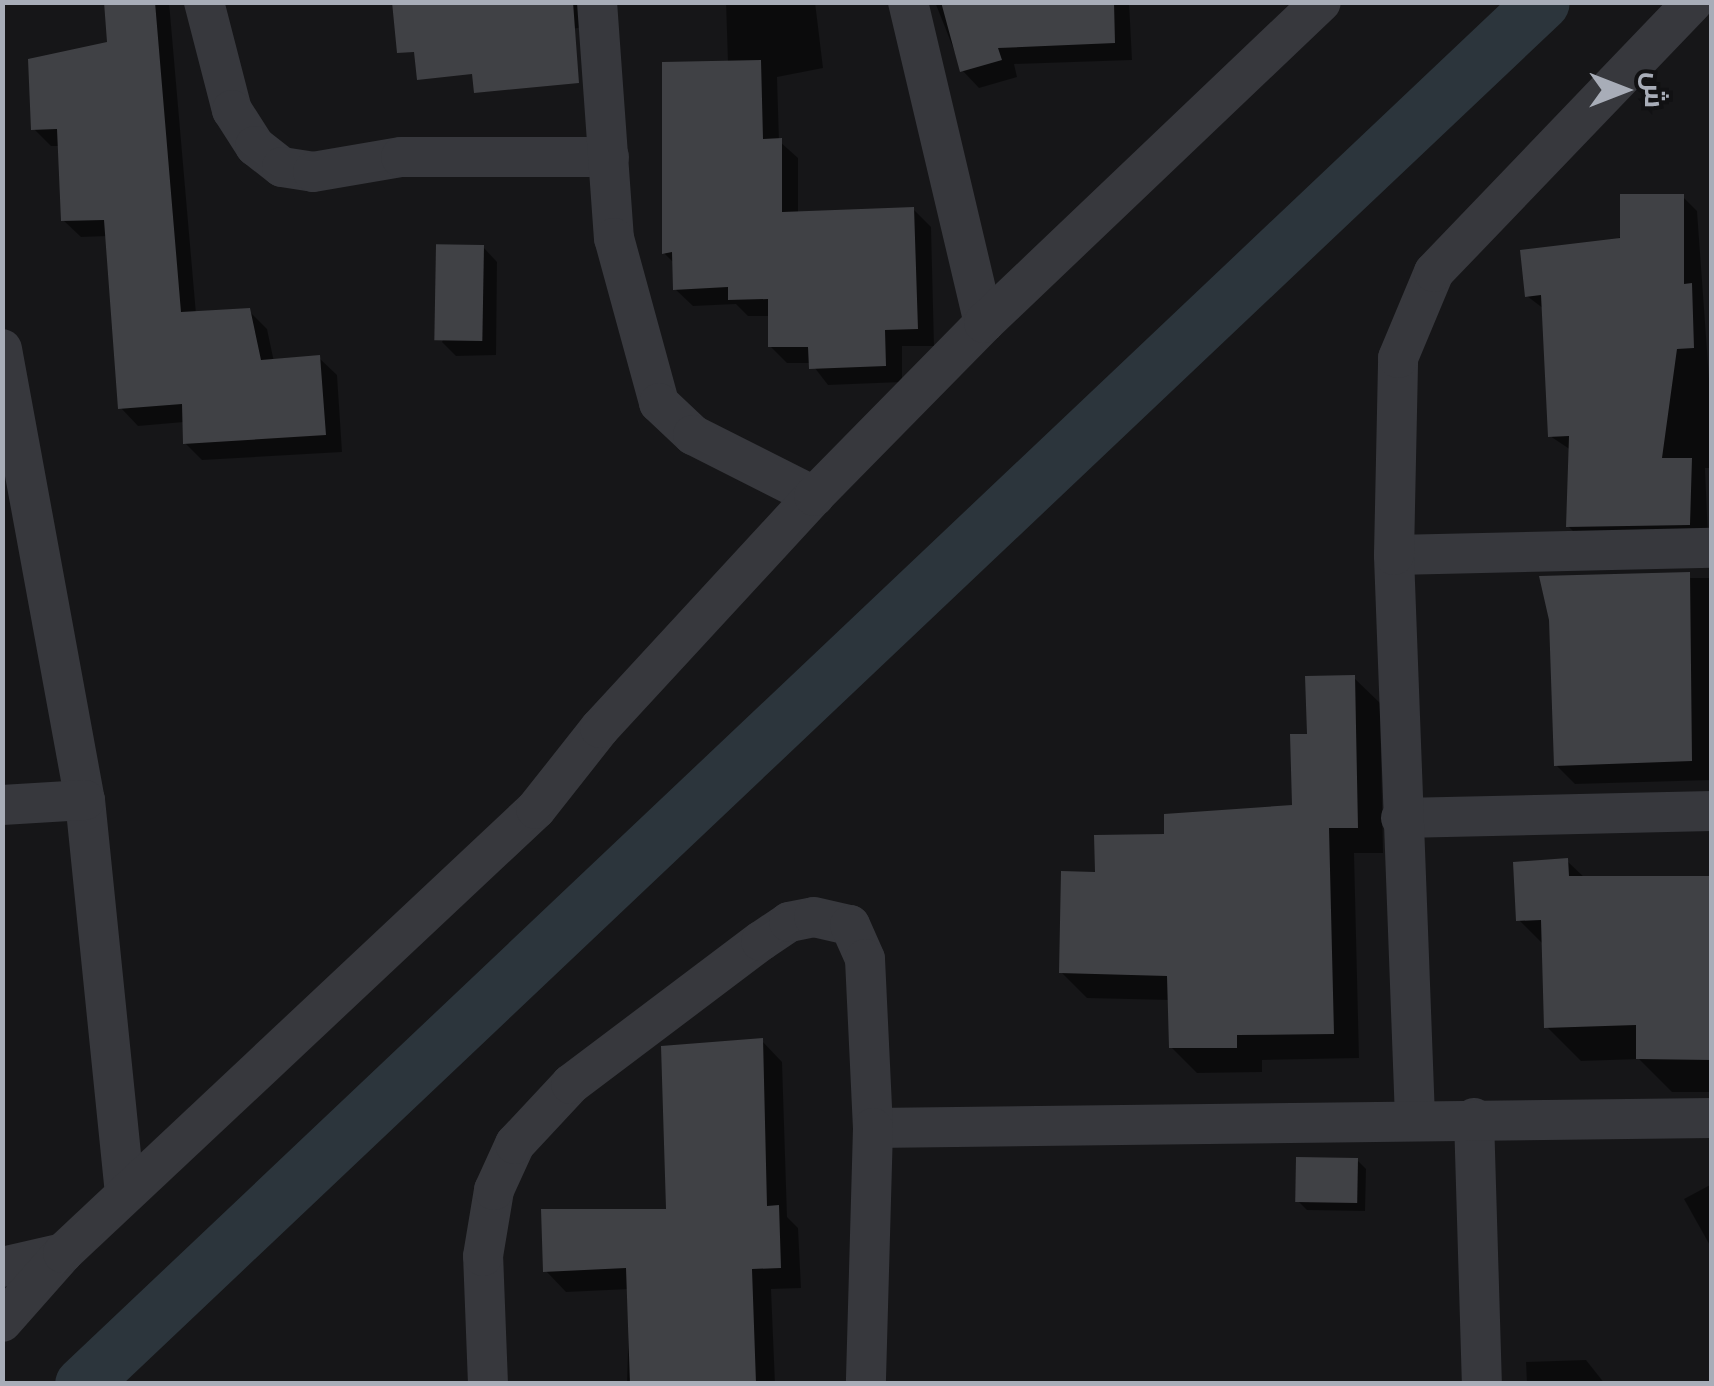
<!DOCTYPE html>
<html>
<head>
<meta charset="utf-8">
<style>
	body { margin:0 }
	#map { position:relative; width:1714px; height:1386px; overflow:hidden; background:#161618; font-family:"Work Sans",Cairo,sans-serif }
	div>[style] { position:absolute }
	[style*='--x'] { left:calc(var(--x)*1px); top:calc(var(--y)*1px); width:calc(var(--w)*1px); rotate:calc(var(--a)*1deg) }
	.shadow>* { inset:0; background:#0007 }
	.canal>* { height:55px; margin:-27.5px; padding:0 27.5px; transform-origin:27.5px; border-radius:27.5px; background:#2c353c }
	.building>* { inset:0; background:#404145; transform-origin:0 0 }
	.minor>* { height:40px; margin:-20px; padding:0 20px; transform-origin:20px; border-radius:20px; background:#37383d }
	span { translate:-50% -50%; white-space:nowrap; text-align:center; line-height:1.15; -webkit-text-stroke:8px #111113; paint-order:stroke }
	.frame { position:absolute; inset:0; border:5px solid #a8adb8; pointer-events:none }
	.north { position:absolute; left:1574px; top:40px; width:100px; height:100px; -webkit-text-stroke:8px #111113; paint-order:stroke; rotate:90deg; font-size:28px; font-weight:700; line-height:40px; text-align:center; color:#a8adb8 }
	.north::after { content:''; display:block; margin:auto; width:35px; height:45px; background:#a8adb8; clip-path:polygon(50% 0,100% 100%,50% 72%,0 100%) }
</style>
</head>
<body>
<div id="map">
	<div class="shadow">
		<i style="clip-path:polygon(106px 2px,169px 2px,196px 314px,249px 311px,267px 329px,274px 362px,319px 358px,337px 375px,342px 452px,202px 460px,185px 443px,184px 422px,138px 426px,121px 408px,108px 236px,81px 237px,63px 220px,60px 146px,51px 146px,34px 129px,110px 43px)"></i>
		<i style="clip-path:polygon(394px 2px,596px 2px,597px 25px,422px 52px)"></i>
		<i style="clip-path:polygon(726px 2px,815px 2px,823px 68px,777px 77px,779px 141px,798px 158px,798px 214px,913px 209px,931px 227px,934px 346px,902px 346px,902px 382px,828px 385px,811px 363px,787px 363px,770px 346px,770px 316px,748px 316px,736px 304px,693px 306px,675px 289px,674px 263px,664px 253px,728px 63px)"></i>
		<i style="clip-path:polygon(935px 2px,1129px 2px,1132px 60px,1014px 64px,1017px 77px,979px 88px,962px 70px)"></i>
		<i style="clip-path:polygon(1683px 197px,1697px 211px,1712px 420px,1712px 468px,1705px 468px,1708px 538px,1582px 540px,1568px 526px,1571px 450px,1550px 436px,1544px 309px,1527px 296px)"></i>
		<i style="clip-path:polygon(483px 247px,497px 262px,496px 355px,456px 356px,442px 342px)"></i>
		<i style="clip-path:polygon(1542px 578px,1712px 578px,1712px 780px,1575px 784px,1556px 765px,1552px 619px)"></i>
		<i style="clip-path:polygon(1354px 678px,1380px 703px,1383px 853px,1354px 853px,1359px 1058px,1262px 1060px,1262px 1072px,1197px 1073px,1171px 1047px,1170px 1000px,1087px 998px,1061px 972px,1097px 875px,1167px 836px,1294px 807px,1310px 737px)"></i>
		<i style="clip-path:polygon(1567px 861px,1585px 878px,1712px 879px,1712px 1092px,1672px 1092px,1639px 1059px,1581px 1061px,1547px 1027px,1544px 945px,1519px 920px)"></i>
		<i style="clip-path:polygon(762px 1041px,782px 1062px,787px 1217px,798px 1228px,801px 1288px,771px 1289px,775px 1384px,627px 1384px,630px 1289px,566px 1292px,546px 1271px,668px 1212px)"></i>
		<i style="clip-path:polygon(1357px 1160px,1366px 1169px,1365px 1211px,1307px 1210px,1298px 1201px)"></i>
		<i style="clip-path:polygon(1712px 1184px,1712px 1249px,1684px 1199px)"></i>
		<i style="clip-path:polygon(1586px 1360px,1605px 1384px,1527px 1384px,1526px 1362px)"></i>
	</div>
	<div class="canal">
		<i style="--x:82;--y:1384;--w:2010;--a:-43.43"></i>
	</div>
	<div class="building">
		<i style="clip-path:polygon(104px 2px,155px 2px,181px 312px,250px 308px,261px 360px,320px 355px,326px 435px,183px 444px,182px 404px,118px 409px,104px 220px,61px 221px,57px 129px,31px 130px,28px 59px,107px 42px)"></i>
		<i style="clip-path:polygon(392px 2px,573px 2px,579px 83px,474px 93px,472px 74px,417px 80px,414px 52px,397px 53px)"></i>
		<i style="clip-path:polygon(941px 2px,1114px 2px,1115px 43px,998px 48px,1002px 60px,960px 72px)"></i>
		<i style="clip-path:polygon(761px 60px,763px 139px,782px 138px,782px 212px,914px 207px,918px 329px,885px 330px,886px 366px,809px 369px,808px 347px,768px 347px,768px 299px,728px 300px,728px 287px,673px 290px,672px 252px,662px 254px,662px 62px)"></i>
		<i style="clip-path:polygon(1620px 194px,1684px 194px,1684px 284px,1692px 283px,1694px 348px,1677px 349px,1662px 458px,1692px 458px,1690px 525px,1566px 527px,1569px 436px,1548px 437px,1541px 295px,1525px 297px,1520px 250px,1620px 238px)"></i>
		<i style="left:484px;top:245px;width:96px;height:48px;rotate:91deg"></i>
		<i style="clip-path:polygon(1690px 572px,1692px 761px,1554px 766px,1549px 620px,1539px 576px)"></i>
		<i style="clip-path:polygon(1355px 675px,1358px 828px,1329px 828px,1334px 1034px,1237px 1035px,1237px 1048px,1169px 1048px,1167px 976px,1059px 973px,1061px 871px,1095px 872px,1094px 835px,1164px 834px,1164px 814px,1292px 805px,1290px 734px,1307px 734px,1305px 676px)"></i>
		<i style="clip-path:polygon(1568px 858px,1569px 876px,1712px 876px,1712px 1060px,1636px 1059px,1636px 1025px,1544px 1028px,1541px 920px,1516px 921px,1513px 862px)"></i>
		<i style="clip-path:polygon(763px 1038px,767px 1206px,779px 1205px,781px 1268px,752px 1269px,756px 1383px,630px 1384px,626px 1268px,543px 1272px,541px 1209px,666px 1209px,661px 1046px)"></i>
		<i style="left:1296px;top:1157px;width:62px;height:45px;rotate:1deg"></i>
	</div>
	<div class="minor">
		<i style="--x:204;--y:2;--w:112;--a:75.5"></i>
		<i style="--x:232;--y:110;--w:43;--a:57.4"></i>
		<i style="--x:255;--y:146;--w:34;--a:38"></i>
		<i style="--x:282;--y:167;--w:31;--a:9"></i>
		<i style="--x:313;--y:172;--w:89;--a:-9.7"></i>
		<i style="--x:401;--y:157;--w:208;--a:0"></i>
		<i style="--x:597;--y:2;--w:237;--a:85.9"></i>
		<i style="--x:614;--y:238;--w:171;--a:74.7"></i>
		<i style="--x:659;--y:403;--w:47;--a:43.3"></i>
		<i style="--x:693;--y:435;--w:136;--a:26.8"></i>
		<i style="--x:908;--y:2;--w:330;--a:76.7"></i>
		<i style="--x:2;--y:349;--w:459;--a:79.6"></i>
		<i style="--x:85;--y:800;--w:396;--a:84.2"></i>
		<i style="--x:1394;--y:555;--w:318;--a:-1.3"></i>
		<i style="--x:2;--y:805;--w:83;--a:-3.4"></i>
		<i style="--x:1401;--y:818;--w:311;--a:-1.3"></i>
		<i style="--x:1415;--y:1118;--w:563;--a:-92.14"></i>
		<i style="--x:1394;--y:555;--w:197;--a:-88.8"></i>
		<i style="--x:1398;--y:358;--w:93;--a:-67.3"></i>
		<i style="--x:1434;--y:272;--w:374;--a:-46.2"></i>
		<i style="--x:1474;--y:1118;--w:266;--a:88.3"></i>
		<i style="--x:873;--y:1128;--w:839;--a:-0.68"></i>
		<i style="--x:2;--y:1267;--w:63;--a:-12.9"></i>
		<i style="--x:2;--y:1322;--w:92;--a:-48.5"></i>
		<i style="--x:63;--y:1253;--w:649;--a:-43.19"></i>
		<i style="--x:536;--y:809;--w:103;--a:-51.7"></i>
		<i style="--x:600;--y:728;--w:316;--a:-47.3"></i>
		<i style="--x:814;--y:496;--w:243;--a:-45.5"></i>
		<i style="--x:984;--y:323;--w:465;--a:-43.6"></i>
		<i style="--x:488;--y:1384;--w:128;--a:-92.2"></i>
		<i style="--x:483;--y:1256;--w:67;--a:-80.5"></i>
		<i style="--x:494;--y:1190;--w:51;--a:-65.5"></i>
		<i style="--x:515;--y:1144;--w:82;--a:-47"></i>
		<i style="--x:571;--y:1084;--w:238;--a:-37"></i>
		<i style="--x:761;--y:941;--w:34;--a:-34"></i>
		<i style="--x:789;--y:922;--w:25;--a:-11"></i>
		<i style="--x:814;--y:917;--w:37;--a:13"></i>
		<i style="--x:850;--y:925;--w:37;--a:66"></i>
		<i style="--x:865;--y:959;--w:169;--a:87.3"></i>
		<i style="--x:873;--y:1128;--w:256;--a:91.6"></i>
	</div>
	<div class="frame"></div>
	<div class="north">ش</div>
</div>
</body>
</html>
